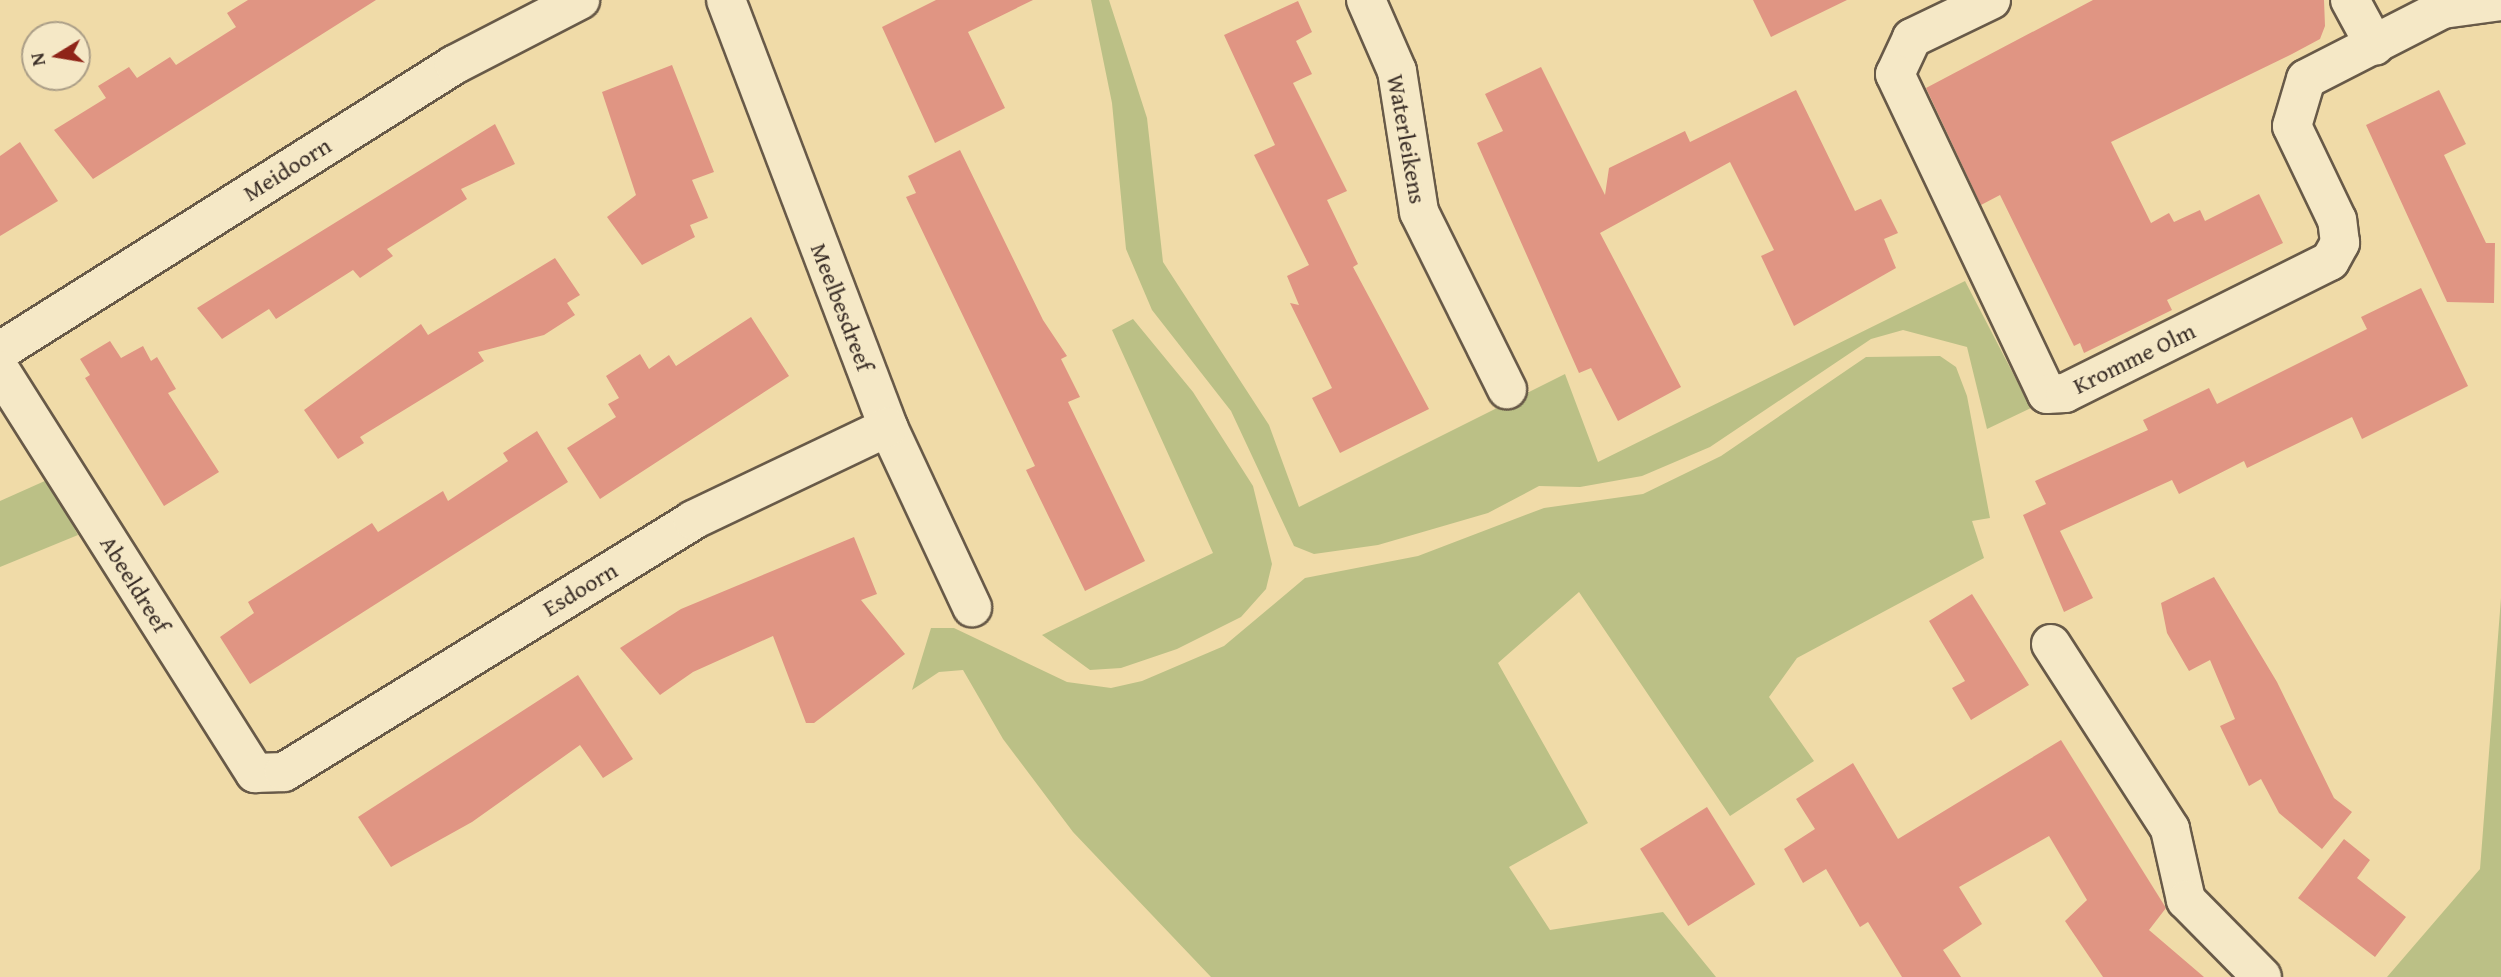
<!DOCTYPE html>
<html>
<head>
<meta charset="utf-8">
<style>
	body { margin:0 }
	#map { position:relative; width:2501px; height:977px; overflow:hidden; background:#f0dba8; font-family:"Gentium Book Plus",serif }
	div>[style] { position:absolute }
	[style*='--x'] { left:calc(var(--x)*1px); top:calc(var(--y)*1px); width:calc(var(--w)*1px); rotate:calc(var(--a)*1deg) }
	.green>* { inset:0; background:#bbc086 }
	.building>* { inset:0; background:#e09583; transform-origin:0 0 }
	.roads { filter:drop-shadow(2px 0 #685a48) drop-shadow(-2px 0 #685a48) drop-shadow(0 2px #685a48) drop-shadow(0 -2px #685a48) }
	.minor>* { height:38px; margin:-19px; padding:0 19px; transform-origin:19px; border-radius:19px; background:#f5e8c6 }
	span { translate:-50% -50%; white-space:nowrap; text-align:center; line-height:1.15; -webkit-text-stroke:5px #f5e8c6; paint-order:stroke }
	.street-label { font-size:24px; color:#3b2f28 }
	.north { position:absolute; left:21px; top:21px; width:70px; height:70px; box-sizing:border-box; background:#f5e8c6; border:2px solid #ab9e87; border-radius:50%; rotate:259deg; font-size:19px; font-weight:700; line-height:28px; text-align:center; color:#3b2f28 }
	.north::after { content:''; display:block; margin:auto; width:24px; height:32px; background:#8f2418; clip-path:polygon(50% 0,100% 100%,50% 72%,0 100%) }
</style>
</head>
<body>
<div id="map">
	<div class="green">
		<i style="clip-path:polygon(1091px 0,1109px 0,1147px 118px,1163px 262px,1269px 425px,1299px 507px,1565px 374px,1598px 462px,1965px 281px,2031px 408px,1987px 429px,1967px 347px,1903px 330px,1871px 339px,1710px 447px,1642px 476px,1580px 487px,1539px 486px,1488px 513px,1378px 545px,1314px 554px,1294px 546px,1231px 411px,1152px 310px,1126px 249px,1112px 103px)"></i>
		<i style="clip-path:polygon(1133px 319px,1193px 392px,1253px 486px,1272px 564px,1266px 589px,1241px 617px,1177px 649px,1121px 668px,1090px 670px,1042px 635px,1213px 553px,1112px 330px)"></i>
		<i style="clip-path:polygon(1940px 356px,1956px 367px,1967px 396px,1990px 518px,1972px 521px,1984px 558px,1797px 658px,1769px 697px,1814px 761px,1730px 816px,1579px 592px,1498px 663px,1588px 823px,1509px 867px,1550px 930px,1663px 912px,1716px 977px,1211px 977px,1073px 832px,1003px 739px,963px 670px,939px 672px,912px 690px,931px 628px,954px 628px,1067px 682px,1111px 688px,1142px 681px,1224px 646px,1305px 578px,1418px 556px,1544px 508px,1643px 494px,1721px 456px,1866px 357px)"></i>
		<i style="clip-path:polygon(47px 480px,78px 535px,0 567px,0 501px)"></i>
		<i style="clip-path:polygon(2501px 598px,2501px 977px,2387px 977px,2480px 869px)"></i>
	</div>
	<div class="building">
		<i style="clip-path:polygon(248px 0,376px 0,93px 179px,54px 130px,106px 98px,98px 86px,129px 67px,137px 78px,170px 57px,176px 65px,236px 27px,227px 13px)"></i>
		<i style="clip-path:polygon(936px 0,1033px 0,968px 32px,1005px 108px,935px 143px,882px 27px)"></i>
		<i style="clip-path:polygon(1753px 0,1847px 0,1771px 37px)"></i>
		<i style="clip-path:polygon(2093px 0,2324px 0,2325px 26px,2320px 39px,2292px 54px,2111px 142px,2151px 223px,2169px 213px,2174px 222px,2200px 210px,2205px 221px,2259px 194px,2283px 243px,2167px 300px,2172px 310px,2084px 353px,2080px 343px,2074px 346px,2000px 195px,1981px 205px,1926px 88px)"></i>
		<i style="clip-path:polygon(1298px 1px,1312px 32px,1296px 41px,1312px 74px,1293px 83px,1347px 191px,1327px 200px,1358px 264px,1353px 267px,1429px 409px,1340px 453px,1312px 398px,1332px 388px,1290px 303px,1299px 305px,1287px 276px,1309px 265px,1254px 155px,1275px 145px,1224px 35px)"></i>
		<i style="clip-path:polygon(672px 65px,714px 172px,692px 180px,708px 218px,690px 225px,695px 237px,642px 265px,607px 217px,636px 195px,602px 92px)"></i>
		<i style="clip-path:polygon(1541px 67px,1605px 195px,1609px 168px,1685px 131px,1690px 142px,1796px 90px,1855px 211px,1881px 199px,1898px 233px,1884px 239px,1896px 268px,1794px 326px,1761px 256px,1774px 250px,1730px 162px,1600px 233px,1681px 387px,1618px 421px,1591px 368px,1579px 373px,1477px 143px,1503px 131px,1485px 94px)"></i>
		<i style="clip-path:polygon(2439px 90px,2466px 144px,2444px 155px,2486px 243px,2495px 243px,2494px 303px,2447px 302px,2366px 125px)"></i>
		<i style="clip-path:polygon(495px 124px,515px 164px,461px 189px,467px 199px,387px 249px,393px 256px,360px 278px,353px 270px,276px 319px,269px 309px,222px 339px,197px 308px)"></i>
		<i style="clip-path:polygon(20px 142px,58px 201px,0 236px,0 156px)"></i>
		<i style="clip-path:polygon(960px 150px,1043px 320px,1067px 356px,1061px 359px,1080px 397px,1068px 402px,1145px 561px,1085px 591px,1026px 470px,1035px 466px,906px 197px,916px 193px,908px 176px)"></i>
		<i style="clip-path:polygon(555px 258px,580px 295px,567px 303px,575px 315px,544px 335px,478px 352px,484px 361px,360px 437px,364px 443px,338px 459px,304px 410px,421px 324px,428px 335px)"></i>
		<i style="clip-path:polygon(2421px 288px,2468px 386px,2362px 439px,2352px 417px,2247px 468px,2244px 461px,2179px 494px,2172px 480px,2060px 531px,2093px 598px,2064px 612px,2023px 515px,2046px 504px,2035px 481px,2148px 430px,2143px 420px,2209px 388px,2217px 404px,2367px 329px,2361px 317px)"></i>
		<i style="clip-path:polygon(751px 317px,789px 376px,600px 499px,567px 448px,616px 417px,608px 404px,619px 398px,606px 376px,640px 354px,649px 369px,669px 355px,676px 366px)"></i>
		<i style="clip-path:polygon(110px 341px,121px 358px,143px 346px,151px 361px,157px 357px,176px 389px,168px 393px,219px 472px,164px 506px,85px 378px,90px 375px,80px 359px)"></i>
		<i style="clip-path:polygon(537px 431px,568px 482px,250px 684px,220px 637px,254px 613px,248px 602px,372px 523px,378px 532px,443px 491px,448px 501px,508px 461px,503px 453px)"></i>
		<i style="clip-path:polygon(854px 537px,877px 594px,861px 600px,905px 654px,814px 723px,806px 723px,773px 636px,693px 672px,660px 695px,620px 648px,681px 609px)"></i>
		<i style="clip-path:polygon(2214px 577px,2277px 682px,2334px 798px,2352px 812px,2322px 849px,2279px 813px,2261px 779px,2249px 786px,2220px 726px,2235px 719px,2210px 660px,2189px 671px,2167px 633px,2161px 603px)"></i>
		<i style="clip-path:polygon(1972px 594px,2029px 685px,1971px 720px,1952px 688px,1965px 681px,1929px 621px)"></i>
		<i style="clip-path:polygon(578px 675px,633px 759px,603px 778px,580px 745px,472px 822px,391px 867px,358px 817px)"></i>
		<i style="clip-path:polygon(2061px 740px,2166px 908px,2149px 930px,2204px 977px,2103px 977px,2065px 921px,2087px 900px,2049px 836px,1959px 887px,1982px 924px,1943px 950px,1961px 977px,1902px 977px,1868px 922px,1860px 927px,1826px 869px,1803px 883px,1784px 849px,1815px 829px,1796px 799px,1853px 763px,1898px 839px)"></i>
		<i style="left:1707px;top:807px;width:91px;height:79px;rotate:58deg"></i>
		<i style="clip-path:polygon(2344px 839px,2370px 860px,2357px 878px,2406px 917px,2375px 957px,2298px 898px)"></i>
	</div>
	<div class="roads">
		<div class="minor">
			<i style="--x:726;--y:0;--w:457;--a:69.2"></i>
			<i style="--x:888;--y:427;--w:199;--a:65"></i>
			<i style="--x:1366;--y:0;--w:77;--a:66.4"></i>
			<i style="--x:1397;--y:71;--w:143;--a:81.1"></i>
			<i style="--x:1419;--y:212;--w:198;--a:63.6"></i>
			<i style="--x:1991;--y:0;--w:88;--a:154.3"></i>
			<i style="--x:1912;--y:38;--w:40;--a:115"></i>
			<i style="--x:1895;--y:74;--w:354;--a:64.6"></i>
			<i style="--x:2047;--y:394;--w:18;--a:-3"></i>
			<i style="--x:2065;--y:393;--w:296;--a:-26.5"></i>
			<i style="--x:2330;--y:261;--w:21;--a:-61"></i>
			<i style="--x:2340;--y:243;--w:23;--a:-97"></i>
			<i style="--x:2337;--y:220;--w:104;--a:-115.6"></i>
			<i style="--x:2292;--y:126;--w:49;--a:-73.4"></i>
			<i style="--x:2306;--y:79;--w:154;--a:-27.1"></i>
			<i style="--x:2443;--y:9;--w:59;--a:-7.9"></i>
			<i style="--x:2350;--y:0;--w:52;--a:61.5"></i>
			<i style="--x:0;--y:351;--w:537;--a:-32.21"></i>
			<i style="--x:454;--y:65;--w:142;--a:-27.3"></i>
			<i style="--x:0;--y:370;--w:477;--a:57.7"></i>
			<i style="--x:255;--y:773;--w:29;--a:-2"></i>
			<i style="--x:284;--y:772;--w:480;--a:-31.6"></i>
			<i style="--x:693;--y:520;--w:216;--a:-25.5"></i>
			<i style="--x:2051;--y:644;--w:220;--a:57.2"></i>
			<i style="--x:2170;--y:829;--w:73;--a:77.3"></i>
			<i style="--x:2186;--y:900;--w:108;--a:45.4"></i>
		</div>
	</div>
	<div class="street-label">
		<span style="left:1407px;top:139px;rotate:80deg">Waterleikens</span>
		<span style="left:287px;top:169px;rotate:-32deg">Meidoorn</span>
		<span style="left:842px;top:307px;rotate:69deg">Meelbesdreef</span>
		<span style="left:2134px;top:358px;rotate:-26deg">Kromme Olm</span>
		<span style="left:135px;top:584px;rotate:58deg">Abeeldreef</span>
		<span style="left:580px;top:589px;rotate:-31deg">Esdoorn</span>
	</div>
	<div class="north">N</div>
</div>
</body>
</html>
